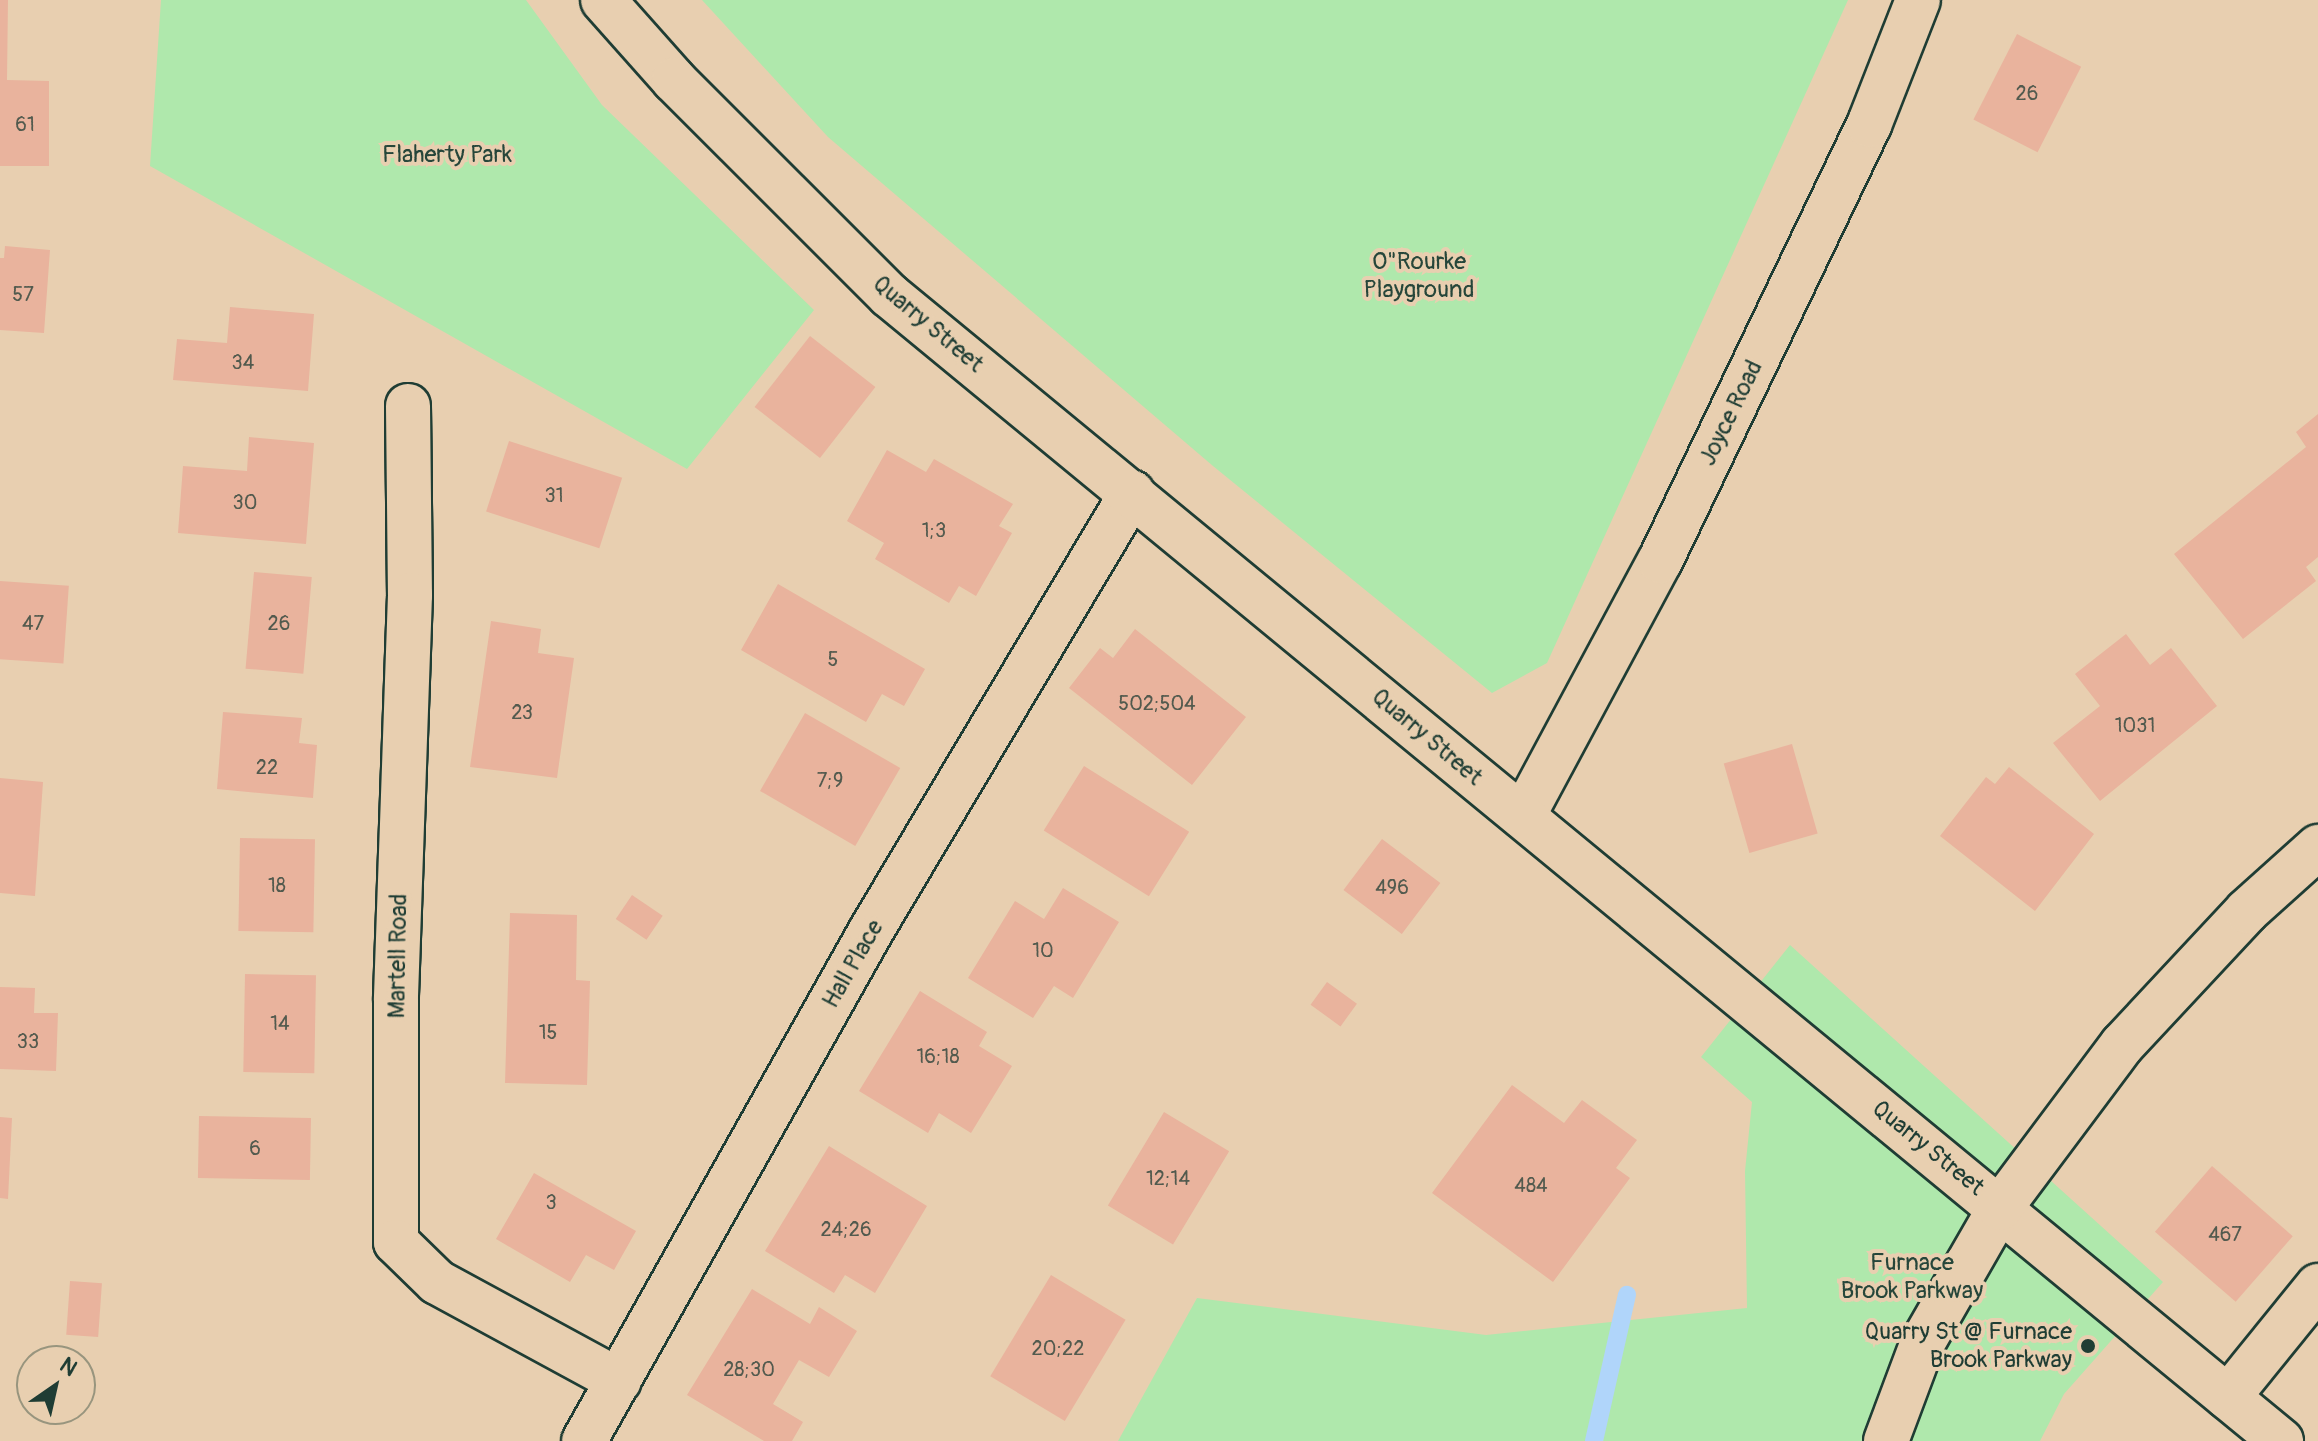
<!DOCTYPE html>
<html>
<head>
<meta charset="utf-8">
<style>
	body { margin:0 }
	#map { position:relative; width:2318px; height:1441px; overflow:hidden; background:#e8cfb0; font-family:Pangolin,sans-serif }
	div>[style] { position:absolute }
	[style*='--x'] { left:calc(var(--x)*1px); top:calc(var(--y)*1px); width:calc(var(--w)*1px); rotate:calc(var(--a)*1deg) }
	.green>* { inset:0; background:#afe8ac }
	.stream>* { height:18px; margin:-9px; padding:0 9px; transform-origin:9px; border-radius:9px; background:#b0d5fa }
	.building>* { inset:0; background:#e9b39d; transform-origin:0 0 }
	.roads { filter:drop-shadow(2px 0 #1f3d34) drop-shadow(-2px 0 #1f3d34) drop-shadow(0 2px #1f3d34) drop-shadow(0 -2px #1f3d34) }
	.street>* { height:44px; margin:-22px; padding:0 22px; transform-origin:22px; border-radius:22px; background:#e8cfb0 }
	.secondary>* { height:44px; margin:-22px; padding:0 22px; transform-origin:22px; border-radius:22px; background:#e8cfb0 }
	.dots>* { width:22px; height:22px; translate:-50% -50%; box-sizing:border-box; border:4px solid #e8cfb0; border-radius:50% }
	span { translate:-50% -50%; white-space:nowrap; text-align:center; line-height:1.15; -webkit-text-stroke:8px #e8cfb0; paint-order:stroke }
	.number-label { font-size:20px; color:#525a4e }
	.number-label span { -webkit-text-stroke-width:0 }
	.park-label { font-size:24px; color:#26463a }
	.street-label { font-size:24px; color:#1f3d34 }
	.poi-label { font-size:24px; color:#1f3d34 }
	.right { translate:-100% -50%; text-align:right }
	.north { position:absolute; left:16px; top:1345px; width:80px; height:80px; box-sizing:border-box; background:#e8cfb0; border:2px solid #98957e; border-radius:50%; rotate:34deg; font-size:22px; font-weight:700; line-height:32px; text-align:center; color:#1f3d34 }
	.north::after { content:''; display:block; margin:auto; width:28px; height:36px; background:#1f3d34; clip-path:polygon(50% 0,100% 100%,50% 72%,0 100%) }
</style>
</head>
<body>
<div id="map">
	<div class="green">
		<i style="clip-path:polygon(161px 0,526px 0,602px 105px,814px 310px,687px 469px,150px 166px)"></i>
		<i style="clip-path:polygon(702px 0,1848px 0,1547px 663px,1492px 693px,1213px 466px,828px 137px)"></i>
		<i style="clip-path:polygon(1790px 945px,2163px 1282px,2064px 1394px,2040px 1441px,1118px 1441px,1197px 1298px,1486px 1335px,1747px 1308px,1745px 1171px,1752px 1102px,1701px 1057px)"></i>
	</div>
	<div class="stream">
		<i style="--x:1594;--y:1441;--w:150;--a:-77.3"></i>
	</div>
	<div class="building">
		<i style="clip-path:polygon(0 0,8px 0,7px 80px,49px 81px,49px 166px,0 166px)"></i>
		<i style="left:2017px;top:34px;width:72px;height:96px;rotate:27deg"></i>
		<i style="clip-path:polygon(5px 246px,50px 250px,44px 333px,0 330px,0 258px,4px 258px)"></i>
		<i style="clip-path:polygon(230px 307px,314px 314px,308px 391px,173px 380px,177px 339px,227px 343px)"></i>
		<i style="left:810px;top:336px;width:83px;height:90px;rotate:38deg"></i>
		<i style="clip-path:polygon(2318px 414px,2318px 557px,2306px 567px,2316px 581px,2243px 639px,2174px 554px,2306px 447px,2296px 432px)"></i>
		<i style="clip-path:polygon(249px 437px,314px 443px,306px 544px,178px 533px,183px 466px,247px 471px)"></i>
		<i style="left:509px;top:441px;width:119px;height:74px;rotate:18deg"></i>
		<i style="clip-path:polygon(887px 450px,926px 472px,934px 459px,1013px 504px,999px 526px,1012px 533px,976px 596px,959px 586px,949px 603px,875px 559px,884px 543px,847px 521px)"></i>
		<i style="left:254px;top:572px;width:58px;height:97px;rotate:5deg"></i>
		<i style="left:0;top:581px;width:69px;height:78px;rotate:4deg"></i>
		<i style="clip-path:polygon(778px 584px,925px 669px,904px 706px,882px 694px,866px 722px,741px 650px)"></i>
		<i style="clip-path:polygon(491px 621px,541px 629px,538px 653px,574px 658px,557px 778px,470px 767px)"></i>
		<i style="clip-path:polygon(1135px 629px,1246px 717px,1192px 785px,1069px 688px,1100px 648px,1113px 658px)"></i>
		<i style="clip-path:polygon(2126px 634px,2150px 665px,2171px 648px,2217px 706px,2100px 801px,2053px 743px,2100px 706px,2075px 674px)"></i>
		<i style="clip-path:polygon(223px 712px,302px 718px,299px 743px,317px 745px,313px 798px,217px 789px)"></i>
		<i style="left:805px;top:713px;width:110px;height:90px;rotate:30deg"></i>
		<i style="left:1792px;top:744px;width:93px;height:71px;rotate:74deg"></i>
		<i style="left:1084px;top:766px;width:124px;height:76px;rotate:32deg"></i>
		<i style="clip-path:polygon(2009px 767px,2094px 834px,2035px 911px,1940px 836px,1986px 777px,1995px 784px)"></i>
		<i style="clip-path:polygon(0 778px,43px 782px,35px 896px,0 893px)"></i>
		<i style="left:240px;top:838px;width:75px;height:93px;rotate:1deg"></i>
		<i style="left:1382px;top:839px;width:73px;height:64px;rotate:37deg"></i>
		<i style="clip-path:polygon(1063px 888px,1119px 922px,1073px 998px,1054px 986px,1033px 1018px,968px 978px,1015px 901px,1044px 919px)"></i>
		<i style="left:632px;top:895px;width:37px;height:29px;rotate:34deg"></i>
		<i style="clip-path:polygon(510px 913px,577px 915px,576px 980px,590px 981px,587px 1085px,505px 1083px)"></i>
		<i style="left:245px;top:974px;width:71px;height:98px;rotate:1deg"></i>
		<i style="left:1327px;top:982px;width:37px;height:28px;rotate:36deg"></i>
		<i style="clip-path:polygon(0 987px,35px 988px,34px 1013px,58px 1013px,56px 1071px,0 1069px)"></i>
		<i style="clip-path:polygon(920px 991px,987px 1032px,979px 1046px,1012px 1066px,971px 1133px,939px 1113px,928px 1133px,859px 1091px)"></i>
		<i style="clip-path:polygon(1512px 1085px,1564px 1123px,1582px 1100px,1637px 1140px,1616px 1168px,1630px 1178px,1553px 1282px,1432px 1193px)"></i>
		<i style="left:1164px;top:1112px;width:76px;height:109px;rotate:31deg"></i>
		<i style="left:199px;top:1116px;width:112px;height:62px;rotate:1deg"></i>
		<i style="clip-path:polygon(0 1117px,12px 1118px,8px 1199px,0 1198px)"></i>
		<i style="clip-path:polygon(829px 1146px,927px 1206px,875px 1293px,845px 1275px,834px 1293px,765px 1251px)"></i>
		<i style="left:2212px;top:1166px;width:107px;height:87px;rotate:41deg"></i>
		<i style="clip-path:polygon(534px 1173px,636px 1231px,614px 1270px,586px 1255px,570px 1282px,496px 1239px)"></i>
		<i style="left:1051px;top:1275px;width:87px;height:118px;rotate:31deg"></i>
		<i style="left:70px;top:1281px;width:32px;height:54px;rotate:4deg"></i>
		<i style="clip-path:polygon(752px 1289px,810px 1324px,819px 1307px,857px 1331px,829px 1377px,799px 1360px,773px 1404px,803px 1422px,792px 1441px,764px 1441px,687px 1395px)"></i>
	</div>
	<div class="roads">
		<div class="street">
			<i style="--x:408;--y:406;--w:189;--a:89.4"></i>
			<i style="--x:410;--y:595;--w:405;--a:92"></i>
			<i style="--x:396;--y:1000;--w:242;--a:90"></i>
			<i style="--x:396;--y:1242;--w:57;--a:44.3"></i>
			<i style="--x:437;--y:1282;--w:207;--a:28.5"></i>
			<i style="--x:1523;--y:816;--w:289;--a:-61.8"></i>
			<i style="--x:1660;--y:561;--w:484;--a:-64.4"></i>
			<i style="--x:1869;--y:125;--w:134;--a:-68.6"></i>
			<i style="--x:2228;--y:1397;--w:143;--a:-51"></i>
			<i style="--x:584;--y:1441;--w:587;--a:-60.64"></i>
			<i style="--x:872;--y:929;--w:508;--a:-59.19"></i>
		</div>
		<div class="secondary">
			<i style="--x:603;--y:0;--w:107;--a:48.4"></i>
			<i style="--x:674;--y:80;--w:304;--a:45"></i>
			<i style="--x:889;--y:295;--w:1803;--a:39.46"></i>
			<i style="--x:1886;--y:1441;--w:106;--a:-69.5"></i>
			<i style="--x:1923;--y:1342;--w:155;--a:-60.1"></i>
			<i style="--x:2000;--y:1208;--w:204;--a:-53.2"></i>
			<i style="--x:2122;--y:1045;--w:183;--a:-47"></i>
			<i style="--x:2247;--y:911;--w:96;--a:-42"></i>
		</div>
	</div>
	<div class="dots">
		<i style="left:2088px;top:1346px;background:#1f3d34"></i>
	</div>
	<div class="number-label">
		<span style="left:2027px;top:93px">26</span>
		<span style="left:25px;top:124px">61</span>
		<span style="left:23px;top:294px">57</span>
		<span style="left:243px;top:362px">34</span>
		<span style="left:554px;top:495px">31</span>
		<span style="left:245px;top:502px">30</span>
		<span style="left:934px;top:530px">1;3</span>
		<span style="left:33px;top:623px">47</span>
		<span style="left:279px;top:623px">26</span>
		<span style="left:833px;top:659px">5</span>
		<span style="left:1157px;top:703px">502;504</span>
		<span style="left:522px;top:712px">23</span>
		<span style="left:2135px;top:725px">1031</span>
		<span style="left:267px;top:767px">22</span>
		<span style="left:830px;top:780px">7;9</span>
		<span style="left:277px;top:885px">18</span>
		<span style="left:1392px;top:887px">496</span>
		<span style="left:1043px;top:950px">10</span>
		<span style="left:280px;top:1023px">14</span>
		<span style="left:548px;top:1032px">15</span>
		<span style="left:28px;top:1041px">33</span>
		<span style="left:938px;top:1056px">16;18</span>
		<span style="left:255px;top:1148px">6</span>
		<span style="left:1168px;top:1178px">12;14</span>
		<span style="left:1531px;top:1185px">484</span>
		<span style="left:551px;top:1202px">3</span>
		<span style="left:846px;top:1229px">24;26</span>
		<span style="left:2225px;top:1234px">467</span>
		<span style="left:1058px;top:1348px">20;22</span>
		<span style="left:749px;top:1369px">28;30</span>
	</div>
	<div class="park-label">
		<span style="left:447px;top:155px">Flaherty Park</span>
		<span style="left:1419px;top:276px">O"Rourke<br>Playground</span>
		<span style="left:1912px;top:1277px">Furnace<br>Brook Parkway</span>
	</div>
	<div class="street-label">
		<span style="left:928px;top:324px;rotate:40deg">Quarry Street</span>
		<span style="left:1731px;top:413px;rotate:-64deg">Joyce Road</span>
		<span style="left:1427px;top:737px;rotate:40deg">Quarry Street</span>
		<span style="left:398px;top:956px;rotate:-89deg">Martell Road</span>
		<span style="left:853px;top:964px;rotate:-60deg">Hall Place</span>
		<span style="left:1928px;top:1148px;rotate:39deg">Quarry Street</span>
	</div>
	<div class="poi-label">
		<span class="right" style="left:2072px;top:1346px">Quarry St @ Furnace<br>Brook Parkway</span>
	</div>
	<div class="north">N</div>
</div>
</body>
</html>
